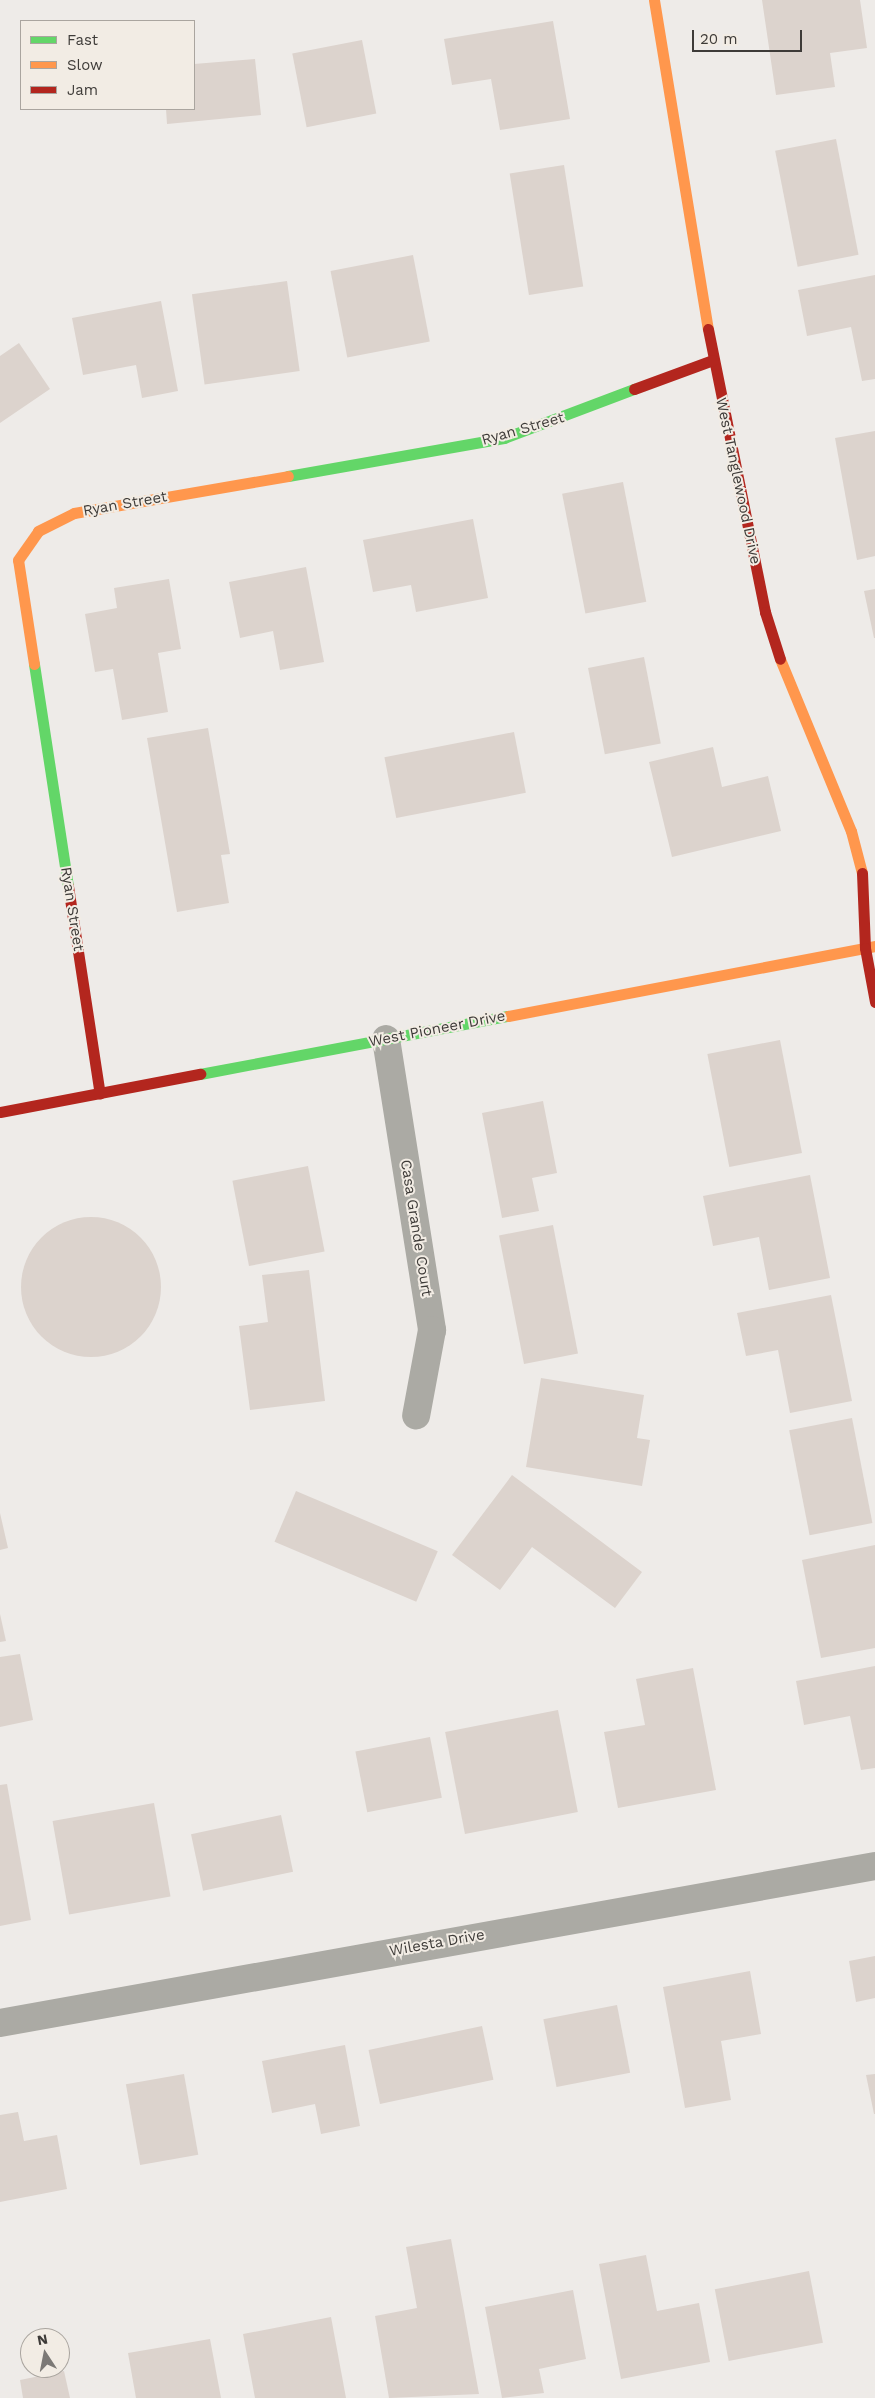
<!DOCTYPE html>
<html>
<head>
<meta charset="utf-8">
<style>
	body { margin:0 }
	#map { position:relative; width:875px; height:2398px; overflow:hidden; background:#eeebe8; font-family:"Work Sans",sans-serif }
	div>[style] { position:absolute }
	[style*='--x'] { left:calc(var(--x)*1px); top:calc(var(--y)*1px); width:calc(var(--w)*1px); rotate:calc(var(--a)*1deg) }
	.building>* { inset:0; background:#dcd3cd; transform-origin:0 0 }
	.round { border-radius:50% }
	.street>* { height:28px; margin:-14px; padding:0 14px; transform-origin:14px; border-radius:14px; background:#abaaa4 }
	.fast>* { height:11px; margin:-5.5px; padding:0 5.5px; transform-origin:5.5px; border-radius:5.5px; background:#63d668 }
	.slow>* { height:11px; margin:-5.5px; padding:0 5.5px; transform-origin:5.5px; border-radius:5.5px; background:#ff974d }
	.jam>* { height:11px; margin:-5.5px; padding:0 5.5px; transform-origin:5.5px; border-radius:5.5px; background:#b3261e }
	span { translate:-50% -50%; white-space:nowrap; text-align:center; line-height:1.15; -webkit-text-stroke:4px #f2ece4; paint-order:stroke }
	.street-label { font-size:15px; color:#3e3b38 }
	.legend { position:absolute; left:20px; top:20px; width:175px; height:90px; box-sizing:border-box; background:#f2ece4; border:1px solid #aaa59f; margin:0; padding:6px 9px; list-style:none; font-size:15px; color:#3e3b38 }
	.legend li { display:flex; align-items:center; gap:10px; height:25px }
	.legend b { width:25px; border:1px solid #aaa59f }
	.north { position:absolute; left:20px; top:2328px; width:50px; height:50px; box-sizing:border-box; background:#f2ece4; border:1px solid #aaa59f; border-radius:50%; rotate:349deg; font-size:14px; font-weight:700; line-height:20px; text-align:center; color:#3e3b38 }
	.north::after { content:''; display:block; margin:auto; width:18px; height:22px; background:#7c7976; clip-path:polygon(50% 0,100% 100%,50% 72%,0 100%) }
	.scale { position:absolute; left:692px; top:30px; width:110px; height:22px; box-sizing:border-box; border:2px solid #3e3b38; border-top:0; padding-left:6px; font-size:15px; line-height:18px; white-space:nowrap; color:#3e3b38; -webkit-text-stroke:4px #f2ece4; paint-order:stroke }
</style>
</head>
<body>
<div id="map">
	<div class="building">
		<i style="clip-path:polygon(762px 0,860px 0,867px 48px,830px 53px,835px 87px,776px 95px)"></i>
		<i style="clip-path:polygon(553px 21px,570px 119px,500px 130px,491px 79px,452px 85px,444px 39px)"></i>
		<i style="left:362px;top:40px;width:75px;height:71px;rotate:79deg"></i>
		<i style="clip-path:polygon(255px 59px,261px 115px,167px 124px,166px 109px,194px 109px,194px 64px)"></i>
		<i style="left:836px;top:139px;width:118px;height:62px;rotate:79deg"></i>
		<i style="left:564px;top:165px;width:123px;height:55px;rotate:81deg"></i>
		<i style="left:413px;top:255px;width:88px;height:84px;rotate:79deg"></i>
		<i style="clip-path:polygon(875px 275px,875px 379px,862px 381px,851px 327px,807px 336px,798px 290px)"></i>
		<i style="left:287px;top:281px;width:91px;height:96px;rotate:82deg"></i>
		<i style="clip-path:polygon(161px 301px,178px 391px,142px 398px,136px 365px,83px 375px,72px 318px)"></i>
		<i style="clip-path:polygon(19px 343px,50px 389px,0 423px,0 356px)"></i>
		<i style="clip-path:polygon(875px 431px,875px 556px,857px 560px,835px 438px)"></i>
		<i style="left:623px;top:482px;width:122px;height:62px;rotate:79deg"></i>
		<i style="clip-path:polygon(473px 519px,488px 598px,416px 612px,411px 585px,373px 592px,363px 540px)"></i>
		<i style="clip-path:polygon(306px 567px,324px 662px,280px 670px,273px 631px,240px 638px,229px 582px)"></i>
		<i style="clip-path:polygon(169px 579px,181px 649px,158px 653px,168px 712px,122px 720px,113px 669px,95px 672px,85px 614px,117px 608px,114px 588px)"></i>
		<i style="clip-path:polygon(875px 589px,875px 638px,874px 638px,864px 591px)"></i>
		<i style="left:644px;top:657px;width:88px;height:57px;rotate:79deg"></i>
		<i style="clip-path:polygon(208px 728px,230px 854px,221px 855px,229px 903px,177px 912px,147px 738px)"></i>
		<i style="left:514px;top:732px;width:62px;height:132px;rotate:79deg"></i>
		<i style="clip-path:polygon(713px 747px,722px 787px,768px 776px,781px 831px,672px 857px,649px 762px)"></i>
		<i style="left:780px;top:1040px;width:115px;height:74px;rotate:79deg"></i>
		<i style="clip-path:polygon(543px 1101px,557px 1173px,532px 1178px,539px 1211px,502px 1218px,482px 1113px)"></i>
		<i style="left:308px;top:1166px;width:87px;height:77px;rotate:79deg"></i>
		<i style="clip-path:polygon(810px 1175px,830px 1278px,769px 1290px,759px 1237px,713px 1246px,703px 1196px)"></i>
		<i class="round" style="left:21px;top:1217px;width:140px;height:140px"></i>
		<i style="left:553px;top:1225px;width:131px;height:55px;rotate:79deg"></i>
		<i style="clip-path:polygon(309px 1270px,325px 1401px,250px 1410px,239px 1326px,268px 1322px,262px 1275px)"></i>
		<i style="clip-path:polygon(831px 1295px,852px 1401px,790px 1413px,778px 1350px,746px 1356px,737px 1313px)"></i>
		<i style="clip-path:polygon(541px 1378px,644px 1395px,637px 1438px,650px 1440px,642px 1486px,526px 1467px)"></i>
		<i style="left:852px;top:1418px;width:107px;height:64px;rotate:79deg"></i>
		<i style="clip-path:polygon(512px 1475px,642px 1572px,615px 1608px,532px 1547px,500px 1590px,452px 1555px)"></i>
		<i style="left:296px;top:1491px;width:154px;height:55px;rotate:23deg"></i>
		<i style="clip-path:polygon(0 1513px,8px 1548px,0 1550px)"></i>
		<i style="clip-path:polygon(875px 1545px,875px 1648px,821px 1658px,802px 1560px)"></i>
		<i style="clip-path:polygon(0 1614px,6px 1641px,0 1642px)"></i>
		<i style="clip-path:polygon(20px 1654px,33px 1720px,0 1727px,0 1657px)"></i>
		<i style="clip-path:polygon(875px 1666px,875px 1768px,861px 1770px,850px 1716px,804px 1725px,796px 1681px)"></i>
		<i style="clip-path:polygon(693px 1668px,716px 1790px,618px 1808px,604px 1732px,645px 1725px,636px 1679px)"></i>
		<i style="left:558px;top:1710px;width:104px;height:115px;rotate:79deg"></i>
		<i style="left:430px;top:1737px;width:62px;height:76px;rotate:79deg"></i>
		<i style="clip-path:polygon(7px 1784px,31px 1920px,0 1926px,0 1785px)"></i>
		<i style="left:154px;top:1803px;width:95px;height:103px;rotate:80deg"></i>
		<i style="left:281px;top:1815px;width:58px;height:92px;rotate:78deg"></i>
		<i style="clip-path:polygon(875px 1956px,875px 1998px,856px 2002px,849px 1961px)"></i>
		<i style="clip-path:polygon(750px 1971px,761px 2034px,721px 2041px,731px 2100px,685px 2108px,663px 1987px)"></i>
		<i style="left:617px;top:2005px;width:69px;height:75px;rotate:79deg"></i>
		<i style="left:482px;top:2026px;width:55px;height:116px;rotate:78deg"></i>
		<i style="clip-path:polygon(345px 2045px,360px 2126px,321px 2134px,315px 2104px,272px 2113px,262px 2061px)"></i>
		<i style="left:184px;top:2074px;width:82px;height:59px;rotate:80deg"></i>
		<i style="clip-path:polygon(875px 2074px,875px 2114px,874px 2114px,866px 2075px)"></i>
		<i style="clip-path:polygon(18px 2112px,24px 2141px,57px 2135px,67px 2189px,0 2202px,0 2115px)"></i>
		<i style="clip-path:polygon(451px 2239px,479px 2394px,389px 2398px,375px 2316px,417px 2308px,406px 2247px)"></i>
		<i style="clip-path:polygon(646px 2255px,657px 2311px,699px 2303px,710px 2362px,621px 2379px,599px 2264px)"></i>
		<i style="left:809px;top:2271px;width:73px;height:96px;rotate:79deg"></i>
		<i style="clip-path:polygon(573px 2290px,586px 2359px,539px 2369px,544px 2393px,502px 2398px,485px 2307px)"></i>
		<i style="clip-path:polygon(331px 2317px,346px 2398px,255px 2398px,243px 2334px)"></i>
		<i style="clip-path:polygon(210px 2339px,221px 2398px,136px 2398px,128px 2353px)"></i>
		<i style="clip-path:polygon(64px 2371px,70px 2398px,23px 2398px,20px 2380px)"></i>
	</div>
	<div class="street">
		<i style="--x:386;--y:1039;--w:295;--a:81"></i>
		<i style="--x:432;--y:1330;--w:87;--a:100.5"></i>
		<i style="--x:0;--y:2023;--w:889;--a:-10.17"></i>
	</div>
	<div class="fast">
		<i style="--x:288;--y:476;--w:219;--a:-10"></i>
		<i style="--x:504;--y:438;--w:139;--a:-20.7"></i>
		<i style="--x:34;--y:664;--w:225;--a:81.3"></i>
		<i style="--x:200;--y:1074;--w:313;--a:-10.7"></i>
	</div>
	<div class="slow">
		<i style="--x:654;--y:0;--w:333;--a:80.7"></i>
		<i style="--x:780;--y:659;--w:186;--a:67.6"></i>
		<i style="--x:851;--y:831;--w:43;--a:75.3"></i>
		<i style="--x:34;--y:664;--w:105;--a:-98.7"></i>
		<i style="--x:18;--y:560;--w:35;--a:-55"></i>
		<i style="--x:38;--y:531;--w:40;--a:-26.6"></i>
		<i style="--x:74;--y:513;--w:217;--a:-9.8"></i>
		<i style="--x:508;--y:1016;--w:374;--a:-10.8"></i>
	</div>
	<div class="jam">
		<i style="--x:708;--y:329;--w:289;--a:78.6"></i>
		<i style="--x:765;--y:612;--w:49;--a:72.3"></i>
		<i style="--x:634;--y:389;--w:84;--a:-20.2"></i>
		<i style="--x:862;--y:873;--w:75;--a:87.7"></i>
		<i style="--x:865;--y:948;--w:55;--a:79.5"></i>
		<i style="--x:68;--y:886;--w:210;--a:81.3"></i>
		<i style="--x:0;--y:1112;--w:204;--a:-10.8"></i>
	</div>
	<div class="street-label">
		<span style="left:523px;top:429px;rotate:-16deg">Ryan Street</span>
		<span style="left:738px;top:481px;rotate:78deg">West Tanglewood Drive</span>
		<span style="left:125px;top:504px;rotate:-10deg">Ryan Street</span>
		<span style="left:72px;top:909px;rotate:81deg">Ryan Street</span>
		<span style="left:437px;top:1029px;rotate:-11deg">West Pioneer Drive</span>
		<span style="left:416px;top:1228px;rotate:81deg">Casa Grande Court</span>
		<span style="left:437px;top:1943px;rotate:-10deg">Wilesta Drive</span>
	</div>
	<ul class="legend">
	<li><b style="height:6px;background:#63d668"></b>Fast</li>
	<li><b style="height:6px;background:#ff974d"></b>Slow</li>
	<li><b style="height:6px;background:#b3261e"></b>Jam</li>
	</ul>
	<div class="north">N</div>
	<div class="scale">20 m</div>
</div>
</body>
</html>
